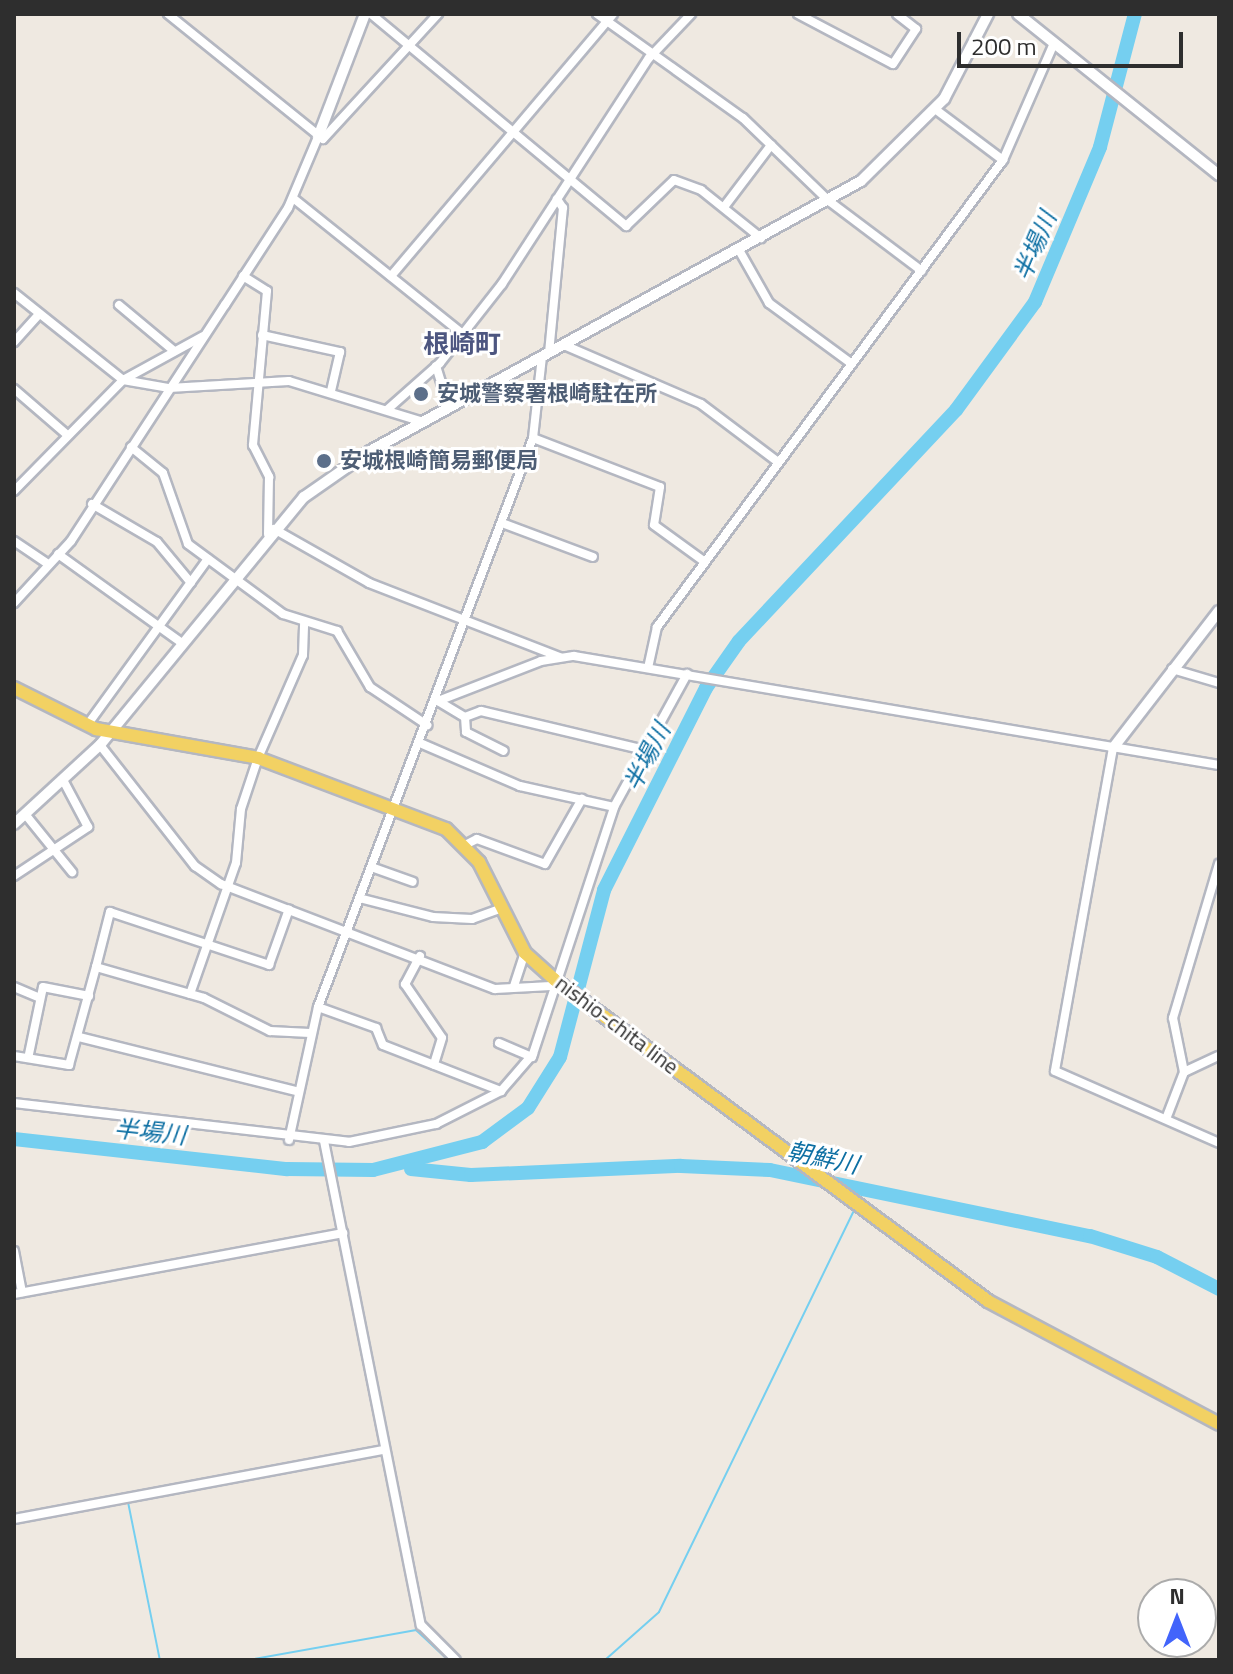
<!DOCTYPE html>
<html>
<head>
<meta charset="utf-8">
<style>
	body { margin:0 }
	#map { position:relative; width:1233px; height:1674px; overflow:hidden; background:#efe9e1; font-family:"Titillium Web","Noto Sans JP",sans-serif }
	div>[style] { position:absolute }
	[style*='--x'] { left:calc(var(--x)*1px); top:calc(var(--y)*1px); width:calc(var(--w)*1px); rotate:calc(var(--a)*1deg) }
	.stream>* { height:2px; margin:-1px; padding:0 1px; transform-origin:1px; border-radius:1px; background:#75cff0 }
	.river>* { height:14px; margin:-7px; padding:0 7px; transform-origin:7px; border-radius:7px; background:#75cff0 }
	.roads { filter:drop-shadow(2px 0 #b4b7c1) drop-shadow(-2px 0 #b4b7c1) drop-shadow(0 2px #b4b7c1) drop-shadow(0 -2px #b4b7c1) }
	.minor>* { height:8px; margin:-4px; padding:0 4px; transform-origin:4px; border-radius:4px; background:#fff }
	.tertiary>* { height:10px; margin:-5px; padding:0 5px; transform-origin:5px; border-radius:5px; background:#fff }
	.primary>* { height:12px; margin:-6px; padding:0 6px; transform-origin:6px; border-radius:6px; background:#f2d163 }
	.dots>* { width:22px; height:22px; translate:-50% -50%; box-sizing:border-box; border:4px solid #fff; border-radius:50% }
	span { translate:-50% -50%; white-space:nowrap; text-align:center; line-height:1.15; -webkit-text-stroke:6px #fff; paint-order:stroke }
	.service-label { font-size:22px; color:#4e5e75; font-weight:700 }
	.left { translate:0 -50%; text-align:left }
	.street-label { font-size:22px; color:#2e2e2e }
	.water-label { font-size:24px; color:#0d6fa3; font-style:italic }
	.quarter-label { font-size:26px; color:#4d5680; font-weight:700 }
	.frame { position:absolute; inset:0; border:16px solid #2e2e2e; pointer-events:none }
	.north { position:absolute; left:1137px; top:1578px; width:80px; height:80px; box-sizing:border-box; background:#fff; border:2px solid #ababab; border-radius:50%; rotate:0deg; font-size:22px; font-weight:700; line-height:32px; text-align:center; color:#2e2e2e }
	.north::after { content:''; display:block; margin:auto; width:28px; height:36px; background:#4264fb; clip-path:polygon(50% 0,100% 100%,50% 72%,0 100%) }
	.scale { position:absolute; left:957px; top:32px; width:226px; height:36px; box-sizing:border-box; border:4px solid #2e2e2e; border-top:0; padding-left:10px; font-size:24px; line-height:28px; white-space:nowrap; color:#2e2e2e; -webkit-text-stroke:6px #fff; paint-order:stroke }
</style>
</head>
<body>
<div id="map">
	<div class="stream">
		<i style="--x:858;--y:1199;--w:12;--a:-76"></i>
		<i style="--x:128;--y:1502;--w:161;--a:78.6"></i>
		<i style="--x:249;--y:1660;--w:170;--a:-10.2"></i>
		<i style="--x:416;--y:1630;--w:44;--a:43.2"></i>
		<i style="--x:605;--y:1660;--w:72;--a:-41.6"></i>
		<i style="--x:659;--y:1612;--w:448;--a:-64.1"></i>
	</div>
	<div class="river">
		<i style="--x:14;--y:1139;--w:275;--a:6.3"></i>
		<i style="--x:287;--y:1169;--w:86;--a:0.7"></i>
		<i style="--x:373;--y:1170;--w:113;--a:-14.4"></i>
		<i style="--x:482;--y:1142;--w:57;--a:-36.5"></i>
		<i style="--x:528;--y:1108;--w:60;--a:-57.9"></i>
		<i style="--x:560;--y:1057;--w:173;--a:-75.2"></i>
		<i style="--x:604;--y:890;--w:226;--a:-63.2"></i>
		<i style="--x:706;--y:688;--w:57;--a:-54.9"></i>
		<i style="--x:739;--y:641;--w:317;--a:-46.8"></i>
		<i style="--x:956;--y:410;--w:134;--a:-53.8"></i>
		<i style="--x:1035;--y:302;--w:168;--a:-67.2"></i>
		<i style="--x:1100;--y:147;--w:138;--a:-75.3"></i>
		<i style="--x:411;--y:1169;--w:60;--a:5.7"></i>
		<i style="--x:471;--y:1175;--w:210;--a:-2.5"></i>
		<i style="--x:681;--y:1166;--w:89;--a:2.6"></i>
		<i style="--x:770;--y:1170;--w:327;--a:11.7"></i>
		<i style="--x:1090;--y:1236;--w:70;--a:17.4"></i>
		<i style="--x:1157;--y:1257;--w:70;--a:27.3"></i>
	</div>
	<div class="roads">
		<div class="minor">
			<i style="--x:168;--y:14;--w:199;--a:38.9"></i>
			<i style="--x:323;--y:139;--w:170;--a:-47.4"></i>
			<i style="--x:371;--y:14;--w:332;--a:39.7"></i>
			<i style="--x:626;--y:226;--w:66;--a:-43.8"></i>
			<i style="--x:674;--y:180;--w:29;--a:20"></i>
			<i style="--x:701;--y:190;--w:77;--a:38.7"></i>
			<i style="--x:597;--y:14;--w:179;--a:35.5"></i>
			<i style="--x:743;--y:118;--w:120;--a:44"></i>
			<i style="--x:829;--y:201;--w:116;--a:37"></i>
			<i style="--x:798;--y:14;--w:107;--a:27.8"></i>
			<i style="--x:893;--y:64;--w:42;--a:-56.7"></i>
			<i style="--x:916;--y:29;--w:24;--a:-142"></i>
			<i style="--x:935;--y:109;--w:85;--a:36.9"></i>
			<i style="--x:293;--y:198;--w:218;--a:38.7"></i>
			<i style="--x:724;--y:207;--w:78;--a:-52.8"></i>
			<i style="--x:739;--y:250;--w:61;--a:60.5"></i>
			<i style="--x:769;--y:303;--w:103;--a:36.3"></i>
			<i style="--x:243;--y:276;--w:28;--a:32"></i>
			<i style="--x:267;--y:291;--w:155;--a:95.2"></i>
			<i style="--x:253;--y:445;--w:36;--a:63"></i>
			<i style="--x:269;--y:477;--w:57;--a:91"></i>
			<i style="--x:391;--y:276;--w:343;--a:-49.7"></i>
			<i style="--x:14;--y:293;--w:139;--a:38.6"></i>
			<i style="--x:123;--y:380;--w:47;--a:9.9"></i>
			<i style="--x:169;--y:388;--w:120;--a:-3.3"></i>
			<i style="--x:289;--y:381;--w:140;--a:17"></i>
			<i style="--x:119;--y:305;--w:72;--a:39.9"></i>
			<i style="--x:262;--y:335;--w:80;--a:12.3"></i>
			<i style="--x:340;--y:352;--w:40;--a:103"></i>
			<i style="--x:14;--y:342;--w:38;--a:-48"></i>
			<i style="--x:564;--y:345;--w:149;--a:23.3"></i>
			<i style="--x:701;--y:404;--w:96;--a:37"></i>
			<i style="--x:549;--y:353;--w:146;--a:-84.5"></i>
			<i style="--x:563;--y:208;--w:11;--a:-124"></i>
			<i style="--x:436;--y:366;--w:44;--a:72.8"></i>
			<i style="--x:14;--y:389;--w:67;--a:40.8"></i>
			<i style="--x:388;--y:409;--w:69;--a:-41.5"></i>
			<i style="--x:440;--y:363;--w:100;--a:-51.9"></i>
			<i style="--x:502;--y:284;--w:270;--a:-57"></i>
			<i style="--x:649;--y:58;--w:61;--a:-46.3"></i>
			<i style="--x:533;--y:438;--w:136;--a:21.1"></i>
			<i style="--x:660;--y:487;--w:38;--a:99"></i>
			<i style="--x:654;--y:525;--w:63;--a:36"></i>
			<i style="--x:131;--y:447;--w:41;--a:39.1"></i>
			<i style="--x:163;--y:473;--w:75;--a:70.6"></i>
			<i style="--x:188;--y:544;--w:118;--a:36.4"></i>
			<i style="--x:283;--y:614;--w:57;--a:17.5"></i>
			<i style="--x:337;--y:631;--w:65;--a:59.5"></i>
			<i style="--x:370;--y:687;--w:69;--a:33.7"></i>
			<i style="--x:14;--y:491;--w:156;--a:-45.5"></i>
			<i style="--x:123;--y:380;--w:91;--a:-28.8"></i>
			<i style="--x:92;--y:504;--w:75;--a:30.3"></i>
			<i style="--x:157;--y:542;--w:53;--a:50.3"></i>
			<i style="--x:502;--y:523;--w:97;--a:20.5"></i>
			<i style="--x:274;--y:529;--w:109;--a:29.6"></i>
			<i style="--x:369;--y:583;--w:205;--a:21.2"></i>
			<i style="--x:14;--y:541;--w:40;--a:34"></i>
			<i style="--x:58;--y:554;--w:153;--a:35.7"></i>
			<i style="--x:14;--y:603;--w:84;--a:-47.4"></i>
			<i style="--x:71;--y:541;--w:282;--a:-56.9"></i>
			<i style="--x:225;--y:305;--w:116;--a:-57"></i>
			<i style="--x:288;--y:208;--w:77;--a:-67.1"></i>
			<i style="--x:648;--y:668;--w:42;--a:-77.6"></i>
			<i style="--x:657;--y:627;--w:581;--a:-53.47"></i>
			<i style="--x:1003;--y:160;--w:128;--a:-66.4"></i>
			<i style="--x:1172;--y:669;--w:49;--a:16.6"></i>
			<i style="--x:438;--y:701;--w:110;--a:-21.2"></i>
			<i style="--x:541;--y:661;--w:33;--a:-9"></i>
			<i style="--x:574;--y:656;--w:654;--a:9.59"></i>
			<i style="--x:438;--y:701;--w:31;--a:31"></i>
			<i style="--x:465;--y:717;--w:17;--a:-21"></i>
			<i style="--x:481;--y:711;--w:164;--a:13.4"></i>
			<i style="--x:465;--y:717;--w:15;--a:86"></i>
			<i style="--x:466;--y:732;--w:42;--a:26.6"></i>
			<i style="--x:88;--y:724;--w:204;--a:-54"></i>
			<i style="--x:420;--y:743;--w:109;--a:23.3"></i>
			<i style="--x:520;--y:786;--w:96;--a:12.6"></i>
			<i style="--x:100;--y:745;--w:154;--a:51.9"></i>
			<i style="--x:195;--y:866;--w:32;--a:35"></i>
			<i style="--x:221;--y:884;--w:293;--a:21"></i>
			<i style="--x:495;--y:989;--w:56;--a:-3.1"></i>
			<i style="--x:1113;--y:748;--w:328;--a:100.2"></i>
			<i style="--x:1055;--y:1071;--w:179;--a:23.7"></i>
			<i style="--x:25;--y:814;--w:75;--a:51"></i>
			<i style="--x:465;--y:845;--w:13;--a:-27"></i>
			<i style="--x:477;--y:839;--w:72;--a:20.2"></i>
			<i style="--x:545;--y:864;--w:75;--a:-60.4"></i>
			<i style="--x:374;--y:868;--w:41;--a:19.7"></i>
			<i style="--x:14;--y:876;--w:89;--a:-33.5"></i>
			<i style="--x:88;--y:827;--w:53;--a:-118"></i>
			<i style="--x:363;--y:899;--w:72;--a:14.4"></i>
			<i style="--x:433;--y:917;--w:39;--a:3"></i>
			<i style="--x:472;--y:919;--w:30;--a:-20"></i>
			<i style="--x:420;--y:956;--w:32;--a:118"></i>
			<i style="--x:405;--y:984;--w:65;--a:55.6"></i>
			<i style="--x:442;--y:1038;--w:28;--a:107"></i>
			<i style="--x:96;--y:967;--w:57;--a:-75.7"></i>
			<i style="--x:110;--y:912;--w:168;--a:18.4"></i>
			<i style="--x:269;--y:965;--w:59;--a:-70.3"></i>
			<i style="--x:514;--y:986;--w:35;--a:-72"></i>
			<i style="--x:14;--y:987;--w:28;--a:23"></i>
			<i style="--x:190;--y:994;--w:139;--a:-70.7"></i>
			<i style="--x:236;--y:863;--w:54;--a:-84.7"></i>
			<i style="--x:241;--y:809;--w:54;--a:-71.6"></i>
			<i style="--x:258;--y:758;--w:112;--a:-66.4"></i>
			<i style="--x:303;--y:655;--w:32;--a:-88"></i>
			<i style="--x:318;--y:1007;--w:62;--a:19.9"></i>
			<i style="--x:376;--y:1028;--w:18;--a:68"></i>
			<i style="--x:383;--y:1045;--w:127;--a:21.3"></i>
			<i style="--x:79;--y:1037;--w:224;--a:14"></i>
			<i style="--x:499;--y:1043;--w:36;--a:23"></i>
			<i style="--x:29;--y:1054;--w:68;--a:-78.2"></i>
			<i style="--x:43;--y:987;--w:47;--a:11.1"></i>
			<i style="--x:14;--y:1056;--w:56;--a:9.3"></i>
			<i style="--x:69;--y:1065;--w:102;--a:-74.6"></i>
			<i style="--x:96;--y:967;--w:112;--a:16"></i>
			<i style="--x:204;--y:998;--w:74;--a:26.6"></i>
			<i style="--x:270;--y:1031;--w:40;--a:2.9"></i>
			<i style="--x:1184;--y:1072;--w:38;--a:-25"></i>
			<i style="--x:14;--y:1103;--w:337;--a:6.6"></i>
			<i style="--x:349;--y:1142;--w:89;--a:-11.7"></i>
			<i style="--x:436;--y:1124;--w:73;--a:-26.9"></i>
			<i style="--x:501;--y:1091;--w:49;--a:-49.1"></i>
			<i style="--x:533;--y:1054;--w:260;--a:-71.8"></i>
			<i style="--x:614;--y:807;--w:152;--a:-61.2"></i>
			<i style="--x:1166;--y:1119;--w:50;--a:-69"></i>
			<i style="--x:1184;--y:1072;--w:55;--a:-101.5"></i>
			<i style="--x:1173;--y:1018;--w:161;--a:-73.4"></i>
			<i style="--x:289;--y:1140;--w:136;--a:-77.7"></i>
			<i style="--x:318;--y:1007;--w:608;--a:-69.3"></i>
			<i style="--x:533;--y:438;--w:81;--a:-83.7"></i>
			<i style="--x:324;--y:1141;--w:494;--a:78.7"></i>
			<i style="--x:421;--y:1625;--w:49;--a:45"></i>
			<i style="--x:14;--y:1251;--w:42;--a:79"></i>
			<i style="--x:14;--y:1294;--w:335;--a:-10.5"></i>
			<i style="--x:14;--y:1519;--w:376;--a:-10.6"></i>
		</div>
		<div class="tertiary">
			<i style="--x:1018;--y:14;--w:258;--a:38.7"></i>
			<i style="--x:318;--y:137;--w:132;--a:-69.1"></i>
			<i style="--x:1113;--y:748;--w:173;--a:-52.3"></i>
			<i style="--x:14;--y:824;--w:117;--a:-42.6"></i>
			<i style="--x:100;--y:745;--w:321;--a:-50.6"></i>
			<i style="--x:304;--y:497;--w:80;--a:-34.9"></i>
			<i style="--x:370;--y:451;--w:560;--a:-28.81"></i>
			<i style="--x:861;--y:181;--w:117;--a:-44.7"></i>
			<i style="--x:944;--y:99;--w:96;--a:-62.6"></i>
		</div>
		<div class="primary">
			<i style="--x:14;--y:688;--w:92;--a:26.6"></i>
			<i style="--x:96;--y:729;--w:165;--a:10.1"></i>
			<i style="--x:258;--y:758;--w:201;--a:20.7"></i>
			<i style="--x:446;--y:829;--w:47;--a:45"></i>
			<i style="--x:479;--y:862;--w:102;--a:63.2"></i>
			<i style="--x:525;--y:953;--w:40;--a:42"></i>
			<i style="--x:555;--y:980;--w:539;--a:36.55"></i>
			<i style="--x:988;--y:1301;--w:262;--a:28"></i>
		</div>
	</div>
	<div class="dots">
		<i style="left:421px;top:394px;background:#5c6f8a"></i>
		<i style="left:324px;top:461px;background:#5c6f8a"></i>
	</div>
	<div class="service-label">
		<span class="left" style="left:437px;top:394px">安城警察署根崎駐在所</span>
		<span class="left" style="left:340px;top:461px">安城根崎簡易郵便局</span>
	</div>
	<div class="street-label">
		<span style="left:617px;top:1025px;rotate:37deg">nishio-chita line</span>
	</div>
	<div class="water-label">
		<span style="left:1035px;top:246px;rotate:-67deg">半場川</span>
		<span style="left:647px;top:757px;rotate:-63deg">半場川</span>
		<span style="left:150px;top:1132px;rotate:6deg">半場川</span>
		<span style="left:823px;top:1158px;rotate:12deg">朝鮮川</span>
	</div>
	<div class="quarter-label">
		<span style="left:462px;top:344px">根崎町</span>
	</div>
	<div class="frame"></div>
	<div class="north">N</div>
	<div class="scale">200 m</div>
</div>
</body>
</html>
